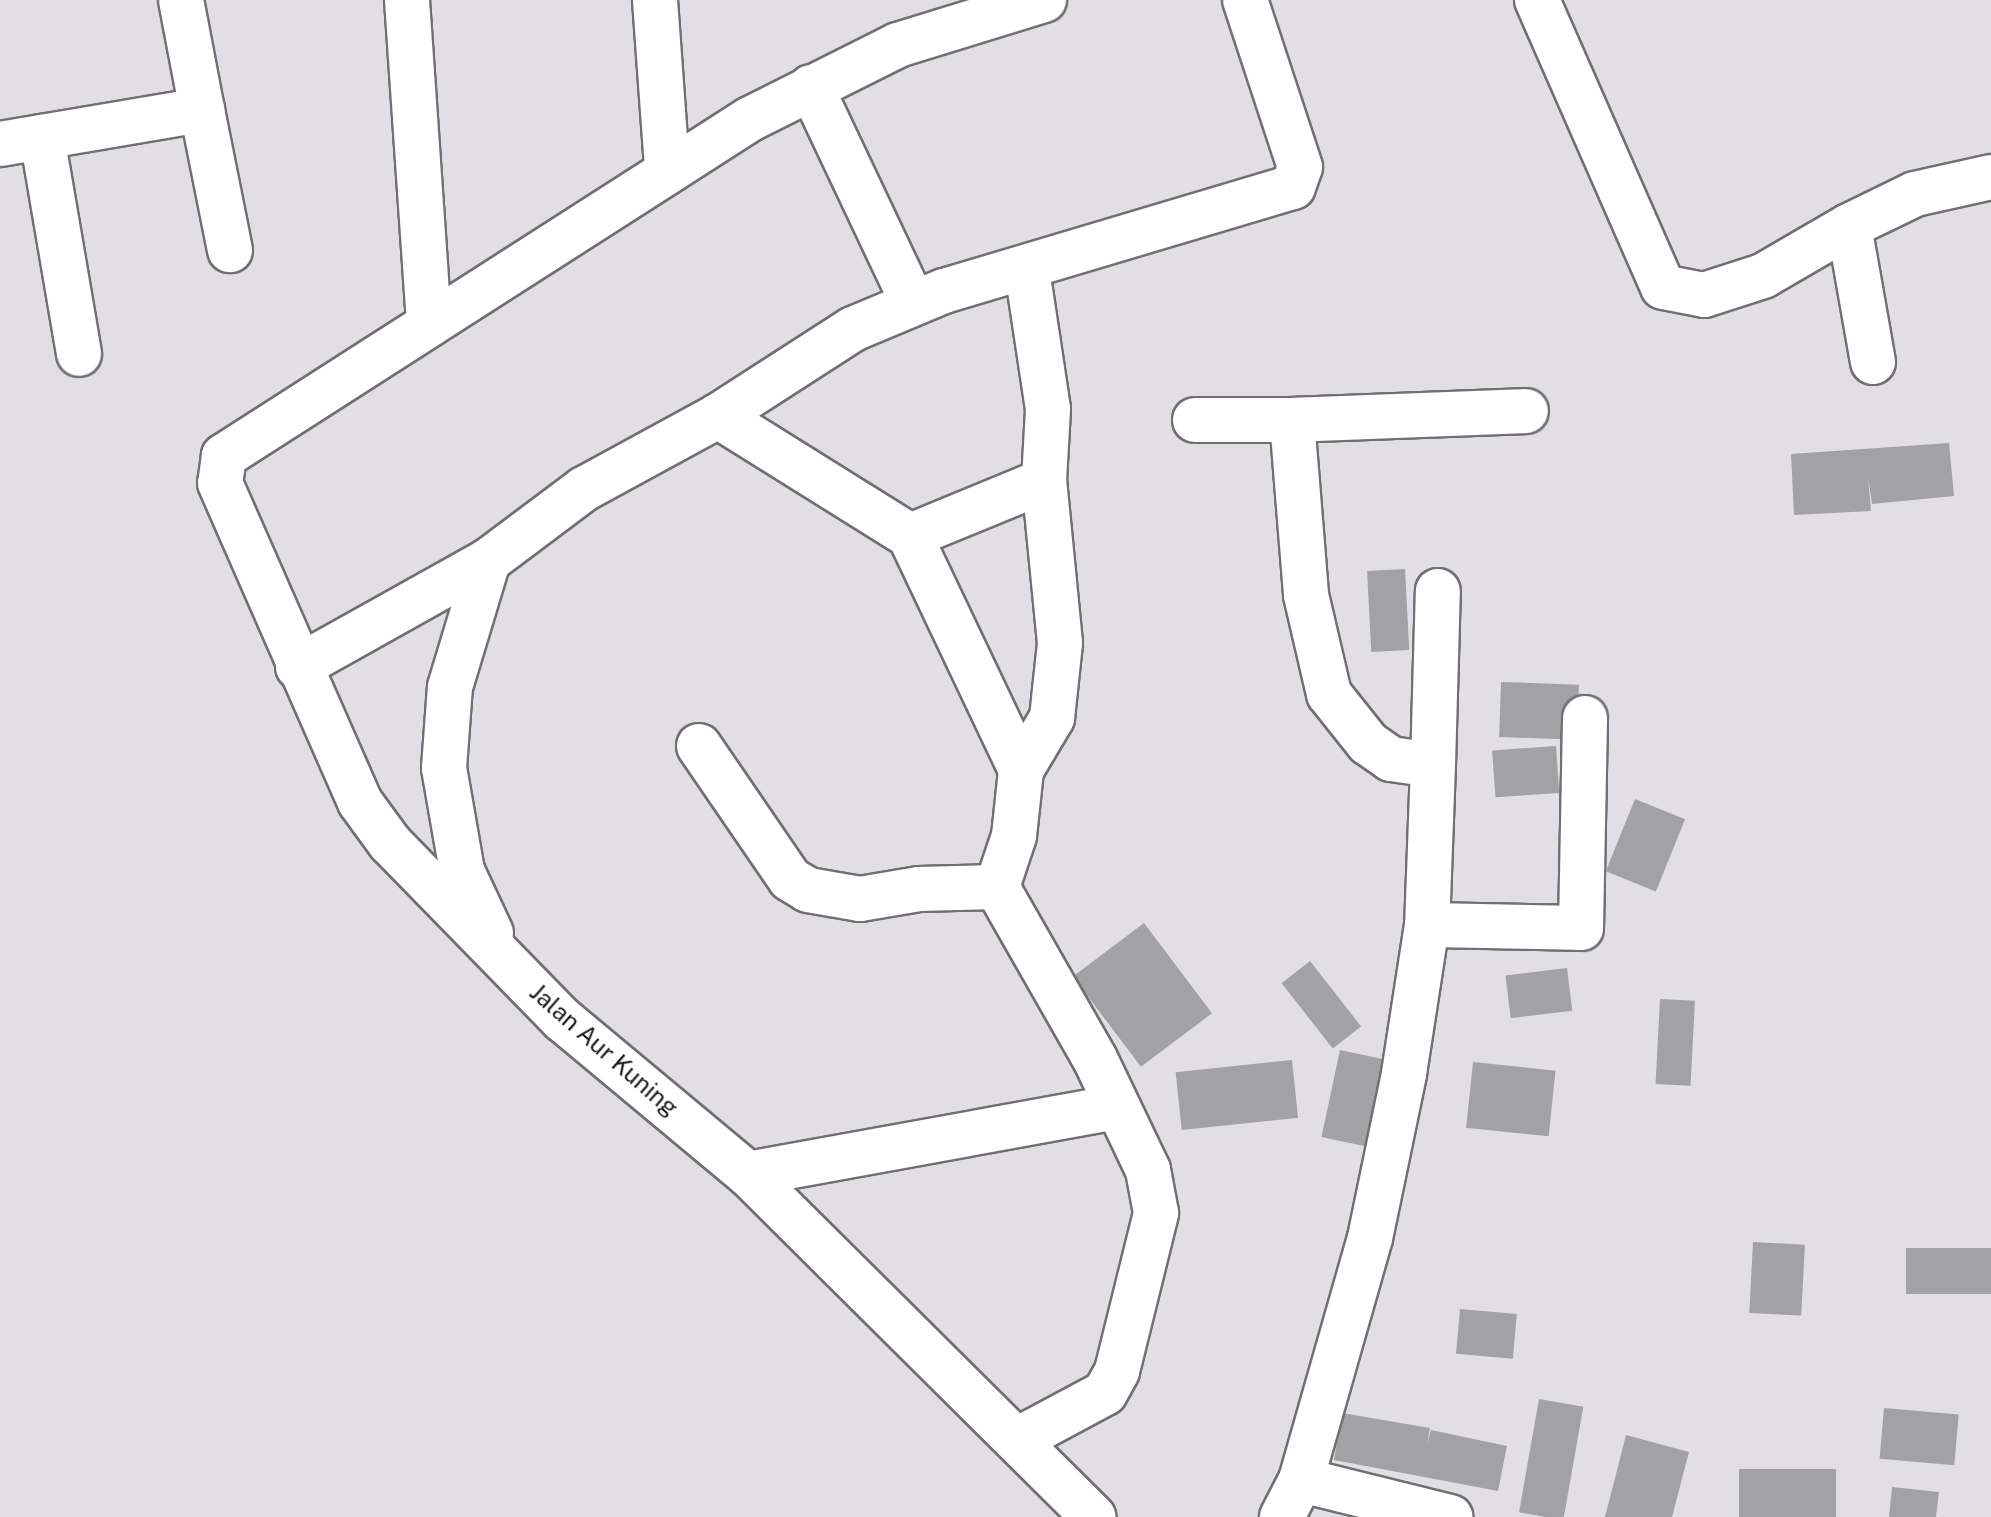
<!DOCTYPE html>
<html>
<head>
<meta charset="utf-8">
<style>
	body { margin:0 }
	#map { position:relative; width:1991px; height:1517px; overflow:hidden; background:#e1dfe3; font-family:"Public Sans",sans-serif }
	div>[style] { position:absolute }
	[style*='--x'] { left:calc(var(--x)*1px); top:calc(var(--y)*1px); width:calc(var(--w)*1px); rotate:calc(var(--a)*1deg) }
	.building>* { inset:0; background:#a2a1a4; transform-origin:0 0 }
	.roads { filter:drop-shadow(2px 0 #716f72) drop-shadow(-2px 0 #716f72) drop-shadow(0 2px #716f72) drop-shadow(0 -2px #716f72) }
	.street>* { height:44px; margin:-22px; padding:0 22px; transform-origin:22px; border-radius:22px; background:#fff }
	span { translate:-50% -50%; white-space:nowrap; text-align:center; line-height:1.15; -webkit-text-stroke:8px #fff; paint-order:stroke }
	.street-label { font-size:24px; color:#191819 }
</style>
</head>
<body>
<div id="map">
	<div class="building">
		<i style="clip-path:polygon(1949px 443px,1954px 496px,1872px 504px,1868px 477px,1871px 511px,1794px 515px,1791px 454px)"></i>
		<i style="left:1405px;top:569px;width:81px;height:38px;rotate:87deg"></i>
		<i style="left:1501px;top:682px;width:78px;height:55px;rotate:2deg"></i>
		<i style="left:1556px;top:746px;width:47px;height:64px;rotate:86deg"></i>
		<i style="left:1635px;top:799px;width:54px;height:78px;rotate:22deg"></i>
		<i style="left:1144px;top:923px;width:113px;height:89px;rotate:53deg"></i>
		<i style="left:1310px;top:961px;width:83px;height:36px;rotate:52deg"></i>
		<i style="left:1567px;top:968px;width:43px;height:62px;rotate:83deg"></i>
		<i style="left:1660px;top:999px;width:35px;height:85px;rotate:3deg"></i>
		<i style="left:1340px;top:1050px;width:48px;height:89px;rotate:12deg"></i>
		<i style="left:1292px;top:1060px;width:58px;height:117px;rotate:84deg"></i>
		<i style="left:1473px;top:1062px;width:83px;height:66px;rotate:6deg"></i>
		<i style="left:1753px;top:1242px;width:52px;height:71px;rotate:3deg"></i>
		<i style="left:1991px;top:1248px;width:46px;height:85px;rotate:90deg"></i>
		<i style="left:1460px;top:1309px;width:57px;height:45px;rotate:5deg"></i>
		<i style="left:1539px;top:1399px;width:45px;height:115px;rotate:10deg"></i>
		<i style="left:1884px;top:1408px;width:75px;height:51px;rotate:5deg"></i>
		<i style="clip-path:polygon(1342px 1413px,1430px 1428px,1427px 1444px,1431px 1430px,1507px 1446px,1498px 1491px,1334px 1460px)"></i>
		<i style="clip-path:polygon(1626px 1435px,1689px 1452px,1672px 1517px,1605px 1517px)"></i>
		<i style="left:1836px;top:1469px;width:48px;height:97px;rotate:90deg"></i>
		<i style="clip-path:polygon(1892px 1487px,1939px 1492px,1936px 1517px,1889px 1517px)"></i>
	</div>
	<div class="roads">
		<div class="street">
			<i style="--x:407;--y:0;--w:325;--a:86.1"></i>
			<i style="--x:655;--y:0;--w:169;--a:85.9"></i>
			<i style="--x:1044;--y:0;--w:153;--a:162.9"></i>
			<i style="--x:898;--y:45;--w:165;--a:153.4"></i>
			<i style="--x:750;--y:119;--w:625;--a:147.35"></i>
			<i style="--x:224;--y:456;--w:27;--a:98"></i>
			<i style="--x:220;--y:483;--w:348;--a:66.3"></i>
			<i style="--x:360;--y:802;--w:51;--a:53.8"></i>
			<i style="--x:390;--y:843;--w:248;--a:45.7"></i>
			<i style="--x:563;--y:1020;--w:241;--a:39.8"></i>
			<i style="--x:748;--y:1174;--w:487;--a:44.8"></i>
			<i style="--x:1537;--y:0;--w:313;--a:66.3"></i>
			<i style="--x:1663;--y:287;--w:42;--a:11"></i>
			<i style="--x:1704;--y:295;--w:62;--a:-17.9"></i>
			<i style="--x:1763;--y:276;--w:99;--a:-30.2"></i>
			<i style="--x:811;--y:87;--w:239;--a:64.7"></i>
			<i style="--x:202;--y:110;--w:143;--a:78.7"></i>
			<i style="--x:42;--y:137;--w:220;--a:80.3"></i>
			<i style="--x:0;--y:144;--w:205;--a:-9.6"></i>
			<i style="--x:202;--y:110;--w:112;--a:-100.8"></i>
			<i style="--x:1873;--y:362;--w:138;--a:-100"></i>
			<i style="--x:1849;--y:226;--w:73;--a:-25.9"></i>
			<i style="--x:1915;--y:194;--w:78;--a:-12.6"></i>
			<i style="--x:718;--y:416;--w:226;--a:32"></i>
			<i style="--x:910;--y:536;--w:259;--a:64.6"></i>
			<i style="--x:1195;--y:420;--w:97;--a:0"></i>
			<i style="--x:1292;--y:420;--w:176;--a:85.4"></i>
			<i style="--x:1306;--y:595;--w:102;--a:76.9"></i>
			<i style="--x:1329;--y:694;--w:63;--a:51.5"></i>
			<i style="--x:1368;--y:743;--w:28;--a:35"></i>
			<i style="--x:1391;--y:759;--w:42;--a:8.1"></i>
			<i style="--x:1433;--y:765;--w:160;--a:92.1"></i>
			<i style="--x:1427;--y:925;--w:151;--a:98.8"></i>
			<i style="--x:1404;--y:1074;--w:167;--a:101.7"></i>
			<i style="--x:1370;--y:1238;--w:252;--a:105.9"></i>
			<i style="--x:1301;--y:1480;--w:42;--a:117.2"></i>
			<i style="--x:1292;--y:420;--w:234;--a:-2.2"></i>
			<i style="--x:910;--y:536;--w:145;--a:-22.3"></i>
			<i style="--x:298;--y:667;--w:218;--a:-29.2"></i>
			<i style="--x:699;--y:746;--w:161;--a:55.6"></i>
			<i style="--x:790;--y:879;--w:21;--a:31"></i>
			<i style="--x:808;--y:890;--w:53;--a:9.8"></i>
			<i style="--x:860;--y:899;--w:60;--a:-9.6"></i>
			<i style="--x:919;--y:889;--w:78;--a:-1.5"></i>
			<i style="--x:1433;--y:765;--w:174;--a:-88.4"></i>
			<i style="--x:1427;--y:925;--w:154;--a:1.1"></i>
			<i style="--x:1581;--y:928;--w:210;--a:-88.9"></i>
			<i style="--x:491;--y:933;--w:68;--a:-115.1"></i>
			<i style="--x:462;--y:871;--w:105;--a:-99.9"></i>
			<i style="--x:444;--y:768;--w:81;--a:-85.8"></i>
			<i style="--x:450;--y:687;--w:132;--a:-73.2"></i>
			<i style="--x:488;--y:561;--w:120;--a:-36.9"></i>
			<i style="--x:584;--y:489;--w:153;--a:-28.6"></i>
			<i style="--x:718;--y:416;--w:161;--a:-32.8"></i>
			<i style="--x:853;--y:329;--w:99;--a:-22.7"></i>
			<i style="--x:944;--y:291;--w:364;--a:-16.6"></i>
			<i style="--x:1293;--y:187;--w:21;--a:-71"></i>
			<i style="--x:1300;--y:167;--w:176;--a:-108.2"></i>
			<i style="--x:748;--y:1174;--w:374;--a:-10.3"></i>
			<i style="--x:1021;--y:1438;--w:95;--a:-28.2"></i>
			<i style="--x:1105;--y:1393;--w:25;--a:-61"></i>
			<i style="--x:1117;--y:1371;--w:163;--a:-76.1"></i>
			<i style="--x:1156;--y:1213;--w:44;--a:-100.5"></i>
			<i style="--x:1148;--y:1170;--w:123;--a:-115.5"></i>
			<i style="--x:1095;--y:1059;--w:198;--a:-119.7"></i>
			<i style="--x:997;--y:887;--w:54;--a:-71.6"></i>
			<i style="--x:1014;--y:836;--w:66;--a:-83.9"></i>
			<i style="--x:1021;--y:770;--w:61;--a:-59.2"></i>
			<i style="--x:1052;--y:718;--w:75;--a:-83.9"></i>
			<i style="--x:1060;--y:643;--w:163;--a:-95.6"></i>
			<i style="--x:1044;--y:481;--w:72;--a:-86.8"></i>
			<i style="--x:1048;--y:409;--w:141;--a:-98.6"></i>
			<i style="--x:1301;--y:1480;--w:154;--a:13.9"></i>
		</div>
	</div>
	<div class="street-label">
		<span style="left:604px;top:1050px;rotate:41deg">Jalan Aur Kuning</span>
	</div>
</div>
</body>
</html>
